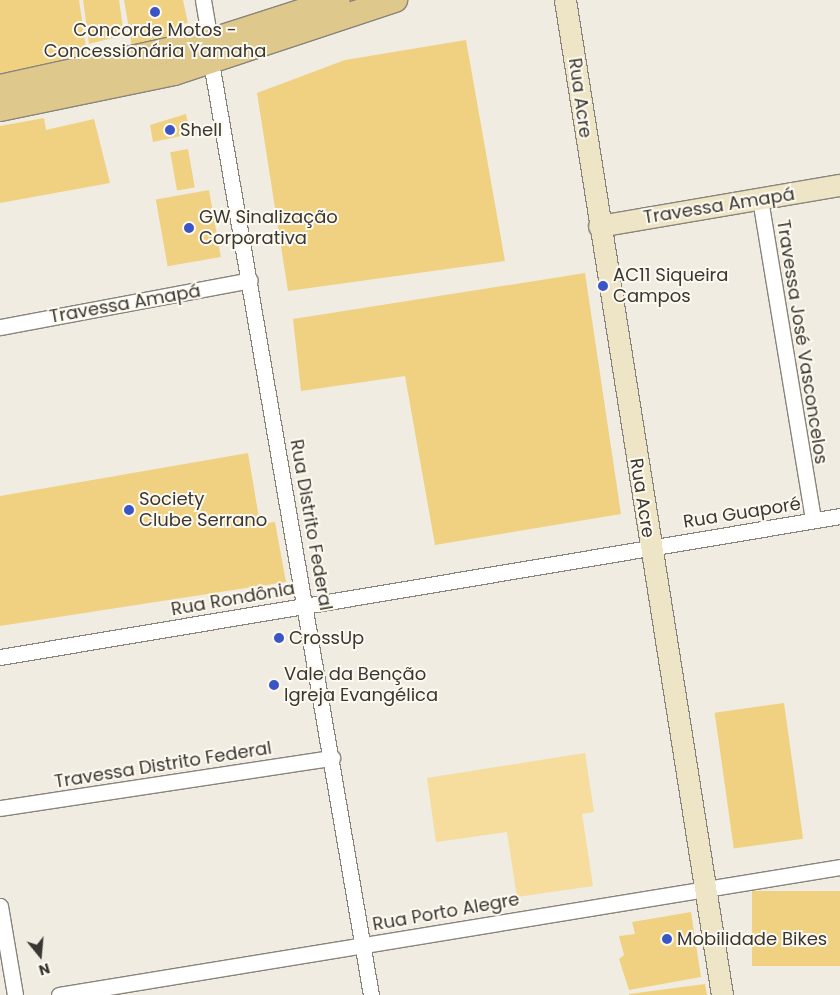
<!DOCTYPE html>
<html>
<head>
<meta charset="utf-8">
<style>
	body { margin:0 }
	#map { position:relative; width:840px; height:995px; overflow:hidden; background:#f0ece1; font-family:Poppins,sans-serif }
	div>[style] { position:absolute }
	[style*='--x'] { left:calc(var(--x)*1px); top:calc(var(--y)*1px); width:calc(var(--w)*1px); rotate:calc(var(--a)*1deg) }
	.green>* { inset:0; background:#f6dc9d }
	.building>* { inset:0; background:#f0d181; transform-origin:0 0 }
	.roads { filter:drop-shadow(1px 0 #88847b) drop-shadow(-1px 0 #88847b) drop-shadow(0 1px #88847b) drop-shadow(0 -1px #88847b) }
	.street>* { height:15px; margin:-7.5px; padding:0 7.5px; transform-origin:7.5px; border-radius:7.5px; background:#fff }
	.secondary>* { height:21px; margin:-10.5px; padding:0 10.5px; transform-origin:10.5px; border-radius:10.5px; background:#eee4c6 }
	.primary>* { height:24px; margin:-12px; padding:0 12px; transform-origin:12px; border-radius:12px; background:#dec88c }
	.dots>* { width:14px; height:14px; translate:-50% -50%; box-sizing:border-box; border:2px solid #fdf9ef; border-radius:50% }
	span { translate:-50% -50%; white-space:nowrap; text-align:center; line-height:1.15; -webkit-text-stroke:4px #fdf9ef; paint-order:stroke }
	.poi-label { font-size:18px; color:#393733 }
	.left { translate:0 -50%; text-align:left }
	.street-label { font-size:18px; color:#393733 }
	.north { position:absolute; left:15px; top:930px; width:50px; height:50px; -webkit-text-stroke:4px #fdf9ef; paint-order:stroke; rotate:163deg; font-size:14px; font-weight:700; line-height:20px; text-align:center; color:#393733 }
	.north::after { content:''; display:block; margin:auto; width:18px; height:22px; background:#393733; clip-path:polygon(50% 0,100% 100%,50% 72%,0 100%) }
</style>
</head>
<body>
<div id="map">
	<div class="green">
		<i style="clip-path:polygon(585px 753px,594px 812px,582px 814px,593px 886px,517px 897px,507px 832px,436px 842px,427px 778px)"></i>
	</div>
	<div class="building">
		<i style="clip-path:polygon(0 0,79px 0,87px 54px,0 74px)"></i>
		<i style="clip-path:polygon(83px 0,119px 0,124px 35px,89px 44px)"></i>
		<i style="clip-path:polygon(124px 0,183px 0,188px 23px,180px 24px,180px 36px,132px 47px)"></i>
		<i style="clip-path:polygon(466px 40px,505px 261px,288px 291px,257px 93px,345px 60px)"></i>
		<i style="clip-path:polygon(186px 114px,190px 134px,153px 142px,150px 125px)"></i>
		<i style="clip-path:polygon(44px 118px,46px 130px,94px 119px,110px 183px,0 203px,0 126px)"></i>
		<i style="left:188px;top:149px;width:39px;height:18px;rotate:80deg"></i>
		<i style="left:209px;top:190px;width:68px;height:54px;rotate:80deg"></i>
		<i style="clip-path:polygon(585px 273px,621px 514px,435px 545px,405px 376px,301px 391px,293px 319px)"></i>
		<i style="clip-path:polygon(248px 453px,260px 524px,275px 522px,286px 582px,0 626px,0 496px)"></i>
		<i style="left:784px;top:703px;width:137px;height:70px;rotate:82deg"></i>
		<i style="left:840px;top:891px;width:75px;height:88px;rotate:90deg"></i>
		<i style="clip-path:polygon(691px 912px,701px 977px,629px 990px,619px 959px,624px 955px,619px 936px,635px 934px,632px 922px)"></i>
		<i style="clip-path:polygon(705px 984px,707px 995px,629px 995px,629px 994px)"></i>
	</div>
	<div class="roads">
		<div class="street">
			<i style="--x:203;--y:0;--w:42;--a:80.3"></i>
			<i style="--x:211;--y:62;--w:947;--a:80.27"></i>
			<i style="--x:760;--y:199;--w:325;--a:80.6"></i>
			<i style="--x:0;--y:327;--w:254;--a:-10.6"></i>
			<i style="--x:0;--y:657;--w:852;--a:-9.53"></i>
			<i style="--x:0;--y:808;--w:336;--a:-8.6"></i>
			<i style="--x:0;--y:906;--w:90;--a:80.4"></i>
			<i style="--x:59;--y:995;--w:791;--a:-9.31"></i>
		</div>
		<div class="secondary">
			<i style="--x:565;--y:0;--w:1007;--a:81.03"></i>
			<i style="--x:599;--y:226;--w:244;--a:-9.7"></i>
		</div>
		<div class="primary">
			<i style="--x:0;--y:87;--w:215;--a:-12.4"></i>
			<i style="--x:210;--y:41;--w:134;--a:-17.8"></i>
			<i style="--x:0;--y:109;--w:178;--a:-11.7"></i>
			<i style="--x:174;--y:73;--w:233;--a:-18.3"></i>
		</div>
	</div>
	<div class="dots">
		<i style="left:155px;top:12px;background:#3955c6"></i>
		<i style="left:170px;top:130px;background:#3955c6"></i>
		<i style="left:189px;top:228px;background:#3955c6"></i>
		<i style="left:603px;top:286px;background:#3955c6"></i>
		<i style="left:129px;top:510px;background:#3955c6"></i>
		<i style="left:279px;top:638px;background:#3955c6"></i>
		<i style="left:274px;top:685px;background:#3955c6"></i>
		<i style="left:667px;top:939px;background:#3955c6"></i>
	</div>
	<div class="poi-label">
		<span style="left:155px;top:41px">Concorde Motos -<br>Concessionária Yamaha</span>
		<span class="left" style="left:180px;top:130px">Shell</span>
		<span class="left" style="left:199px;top:228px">GW Sinalização<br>Corporativa</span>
		<span class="left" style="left:613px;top:286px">AC11 Siqueira<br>Campos</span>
		<span class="left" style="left:139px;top:510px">Society<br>Clube Serrano</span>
		<span class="left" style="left:289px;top:638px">CrossUp</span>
		<span class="left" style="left:284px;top:685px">Vale da Benção<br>Igreja Evangélica</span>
		<span class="left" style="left:677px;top:939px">Mobilidade Bikes</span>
	</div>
	<div class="street-label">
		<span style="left:580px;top:98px;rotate:82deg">Rua Acre</span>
		<span style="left:719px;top:206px;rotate:-9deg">Travessa Amapá</span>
		<span style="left:125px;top:304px;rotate:-10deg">Travessa Amapá</span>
		<span style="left:802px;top:342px;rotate:81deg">Travessa José Vasconcelos</span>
		<span style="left:642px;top:498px;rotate:81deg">Rua Acre</span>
		<span style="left:742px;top:513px;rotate:-9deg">Rua Guaporé</span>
		<span style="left:311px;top:525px;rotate:80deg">Rua Distrito Federal</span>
		<span style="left:233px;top:599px;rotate:-10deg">Rua Rondônia</span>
		<span style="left:163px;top:765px;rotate:-9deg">Travessa Distrito Federal</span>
		<span style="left:446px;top:912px;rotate:-10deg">Rua Porto Alegre</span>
	</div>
	<div class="north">N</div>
</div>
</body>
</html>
